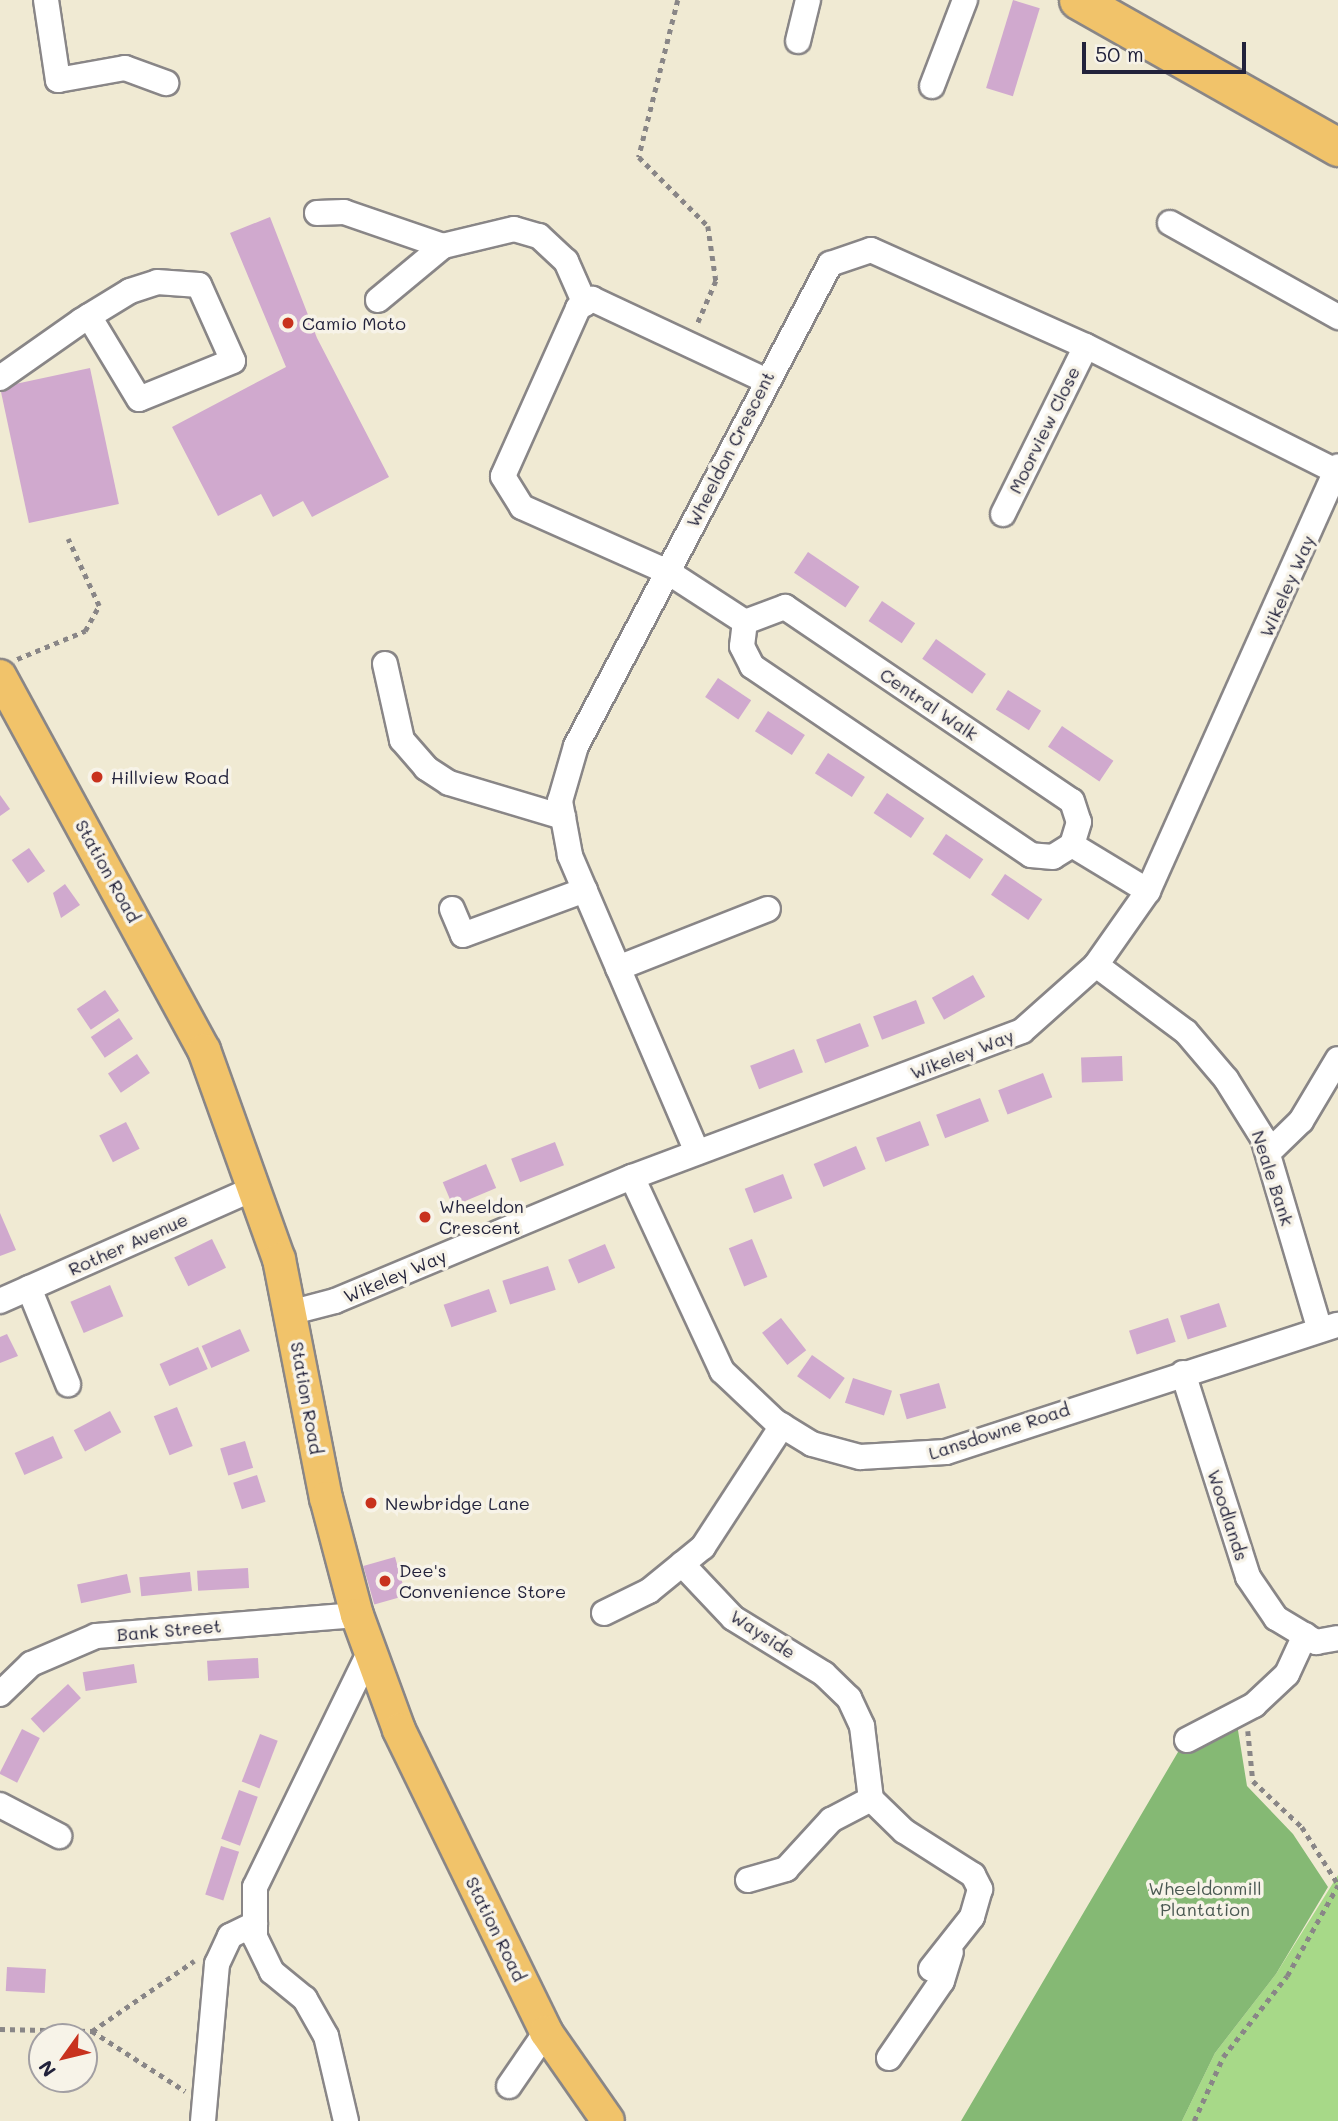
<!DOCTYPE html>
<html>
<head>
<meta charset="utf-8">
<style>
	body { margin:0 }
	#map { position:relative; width:1338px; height:2121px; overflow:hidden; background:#f0ead3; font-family:Mali,sans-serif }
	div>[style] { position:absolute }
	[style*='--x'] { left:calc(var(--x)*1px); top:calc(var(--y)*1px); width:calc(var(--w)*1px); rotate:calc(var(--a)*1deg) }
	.green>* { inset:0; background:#a7d988 }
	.forest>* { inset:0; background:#85b974 }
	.building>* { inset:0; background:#d0a9ce; transform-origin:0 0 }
	.path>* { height:4.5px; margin-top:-2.25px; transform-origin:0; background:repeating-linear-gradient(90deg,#898687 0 5px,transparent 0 10px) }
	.roads { filter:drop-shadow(2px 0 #898687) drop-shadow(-2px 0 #898687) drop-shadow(0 2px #898687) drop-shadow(0 -2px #898687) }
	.minor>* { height:24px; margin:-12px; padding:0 12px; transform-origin:12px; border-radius:12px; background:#fff }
	.major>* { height:32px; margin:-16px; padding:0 16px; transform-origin:16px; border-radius:16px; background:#f1c36a }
	.highway>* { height:37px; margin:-18.5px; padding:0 18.5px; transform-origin:18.5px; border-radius:18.5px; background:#f1c36a }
	.dots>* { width:19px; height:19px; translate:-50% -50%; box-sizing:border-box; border:4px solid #f7f3e8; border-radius:50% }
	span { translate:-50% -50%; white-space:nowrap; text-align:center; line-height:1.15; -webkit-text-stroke:7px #f7f3e8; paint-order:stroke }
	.poi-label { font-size:18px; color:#22223b }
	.left { translate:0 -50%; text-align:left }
	.street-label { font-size:18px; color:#22223b }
	.park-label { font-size:18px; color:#4a5952 }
	.north { position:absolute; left:28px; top:2023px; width:70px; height:70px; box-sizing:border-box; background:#f7f3e8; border:2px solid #a29fa3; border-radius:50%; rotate:236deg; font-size:19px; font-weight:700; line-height:28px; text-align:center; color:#22223b }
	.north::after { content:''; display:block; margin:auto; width:24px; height:32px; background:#c8321e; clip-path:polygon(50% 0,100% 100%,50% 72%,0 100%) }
	.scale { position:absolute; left:1082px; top:42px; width:164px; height:32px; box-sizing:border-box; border:4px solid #22223b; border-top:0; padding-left:9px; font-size:21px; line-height:24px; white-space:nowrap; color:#22223b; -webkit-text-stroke:5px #f7f3e8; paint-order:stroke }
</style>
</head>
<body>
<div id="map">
	<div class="green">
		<i style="clip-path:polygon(1338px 1875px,1338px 2121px,1182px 2121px,1215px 2053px,1276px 1974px)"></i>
	</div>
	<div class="forest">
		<i style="clip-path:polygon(1237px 1724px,1247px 1786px,1293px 1834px,1328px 1887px,1276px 1974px,1215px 2053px,1182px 2121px,961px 2121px,1178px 1752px)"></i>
	</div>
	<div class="building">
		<i style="left:1013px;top:0;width:28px;height:92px;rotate:17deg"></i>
		<i style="clip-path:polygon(270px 217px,317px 338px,389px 477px,312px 517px,303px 501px,273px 517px,261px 494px,218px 516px,172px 427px,286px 367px,230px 233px)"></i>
		<i style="left:90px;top:368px;width:139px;height:92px;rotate:78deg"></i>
		<i style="left:808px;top:552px;width:62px;height:25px;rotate:34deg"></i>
		<i style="left:882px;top:601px;width:40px;height:24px;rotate:34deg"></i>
		<i style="left:936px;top:639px;width:61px;height:24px;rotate:35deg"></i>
		<i style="left:718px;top:678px;width:40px;height:23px;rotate:34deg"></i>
		<i style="left:1008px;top:690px;width:39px;height:23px;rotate:32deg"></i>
		<i style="left:768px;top:711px;width:44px;height:24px;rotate:33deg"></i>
		<i style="left:1062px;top:726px;width:62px;height:25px;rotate:34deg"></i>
		<i style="left:828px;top:753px;width:44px;height:24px;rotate:33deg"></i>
		<i style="left:887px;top:793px;width:45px;height:24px;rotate:34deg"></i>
		<i style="clip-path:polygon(0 795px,10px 809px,0 816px)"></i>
		<i style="left:946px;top:834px;width:45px;height:24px;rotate:34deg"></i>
		<i style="left:29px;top:848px;width:28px;height:21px;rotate:55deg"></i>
		<i style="left:1005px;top:874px;width:45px;height:25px;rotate:34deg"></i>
		<i style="clip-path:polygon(65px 884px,80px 905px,61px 918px,53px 893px)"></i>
		<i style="left:973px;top:975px;width:25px;height:47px;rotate:61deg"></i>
		<i style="left:105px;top:990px;width:25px;height:34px;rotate:56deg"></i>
		<i style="left:916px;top:1000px;width:25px;height:46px;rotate:69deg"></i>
		<i style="left:119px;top:1018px;width:25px;height:34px;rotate:56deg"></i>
		<i style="left:860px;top:1023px;width:25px;height:47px;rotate:69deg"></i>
		<i style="left:794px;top:1049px;width:25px;height:47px;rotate:69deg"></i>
		<i style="left:137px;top:1054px;width:23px;height:35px;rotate:56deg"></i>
		<i style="left:1122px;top:1056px;width:25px;height:41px;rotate:88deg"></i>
		<i style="left:1043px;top:1073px;width:26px;height:48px;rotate:69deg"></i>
		<i style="left:980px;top:1098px;width:25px;height:47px;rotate:69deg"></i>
		<i style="left:920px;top:1121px;width:26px;height:47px;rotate:69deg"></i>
		<i style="left:126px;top:1122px;width:30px;height:30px;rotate:63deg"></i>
		<i style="left:555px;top:1142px;width:25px;height:47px;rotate:69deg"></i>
		<i style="left:856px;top:1146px;width:25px;height:46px;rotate:67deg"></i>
		<i style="left:486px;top:1164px;width:26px;height:47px;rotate:67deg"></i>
		<i style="left:783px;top:1174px;width:26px;height:41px;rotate:69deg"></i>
		<i style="clip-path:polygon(0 1213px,16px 1250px,0 1256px)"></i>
		<i style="left:212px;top:1239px;width:32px;height:42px;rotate:64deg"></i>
		<i style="left:752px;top:1239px;width:41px;height:25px;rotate:68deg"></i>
		<i style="left:605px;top:1244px;width:26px;height:40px;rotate:67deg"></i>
		<i style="left:548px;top:1266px;width:25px;height:48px;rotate:72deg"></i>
		<i style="left:110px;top:1285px;width:34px;height:43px;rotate:67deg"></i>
		<i style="left:489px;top:1289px;width:24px;height:48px;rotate:71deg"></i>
		<i style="left:1219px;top:1303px;width:25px;height:41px;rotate:72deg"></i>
		<i style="left:781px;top:1318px;width:41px;height:24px;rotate:52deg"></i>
		<i style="left:1168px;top:1318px;width:25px;height:41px;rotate:72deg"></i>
		<i style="left:240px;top:1329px;width:24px;height:42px;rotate:66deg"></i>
		<i style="clip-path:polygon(7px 1334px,18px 1356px,0 1363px,0 1337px)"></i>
		<i style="left:198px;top:1347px;width:24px;height:42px;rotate:66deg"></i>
		<i style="left:812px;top:1355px;width:40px;height:26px;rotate:35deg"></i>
		<i style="left:853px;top:1378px;width:41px;height:26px;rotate:18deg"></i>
		<i style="left:939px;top:1383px;width:26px;height:41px;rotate:74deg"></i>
		<i style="left:177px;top:1407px;width:42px;height:25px;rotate:68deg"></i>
		<i style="left:110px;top:1411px;width:24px;height:41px;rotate:62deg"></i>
		<i style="left:53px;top:1436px;width:24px;height:42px;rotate:66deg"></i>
		<i style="left:245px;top:1441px;width:28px;height:26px;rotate:73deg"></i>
		<i style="left:257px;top:1475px;width:28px;height:25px;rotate:72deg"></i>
		<i style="left:395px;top:1557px;width:40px;height:33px;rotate:74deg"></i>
		<i style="left:248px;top:1568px;width:20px;height:51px;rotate:87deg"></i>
		<i style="left:190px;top:1572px;width:19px;height:51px;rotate:84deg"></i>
		<i style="left:127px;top:1574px;width:19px;height:51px;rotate:78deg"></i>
		<i style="left:258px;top:1658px;width:20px;height:51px;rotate:87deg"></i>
		<i style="left:134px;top:1664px;width:19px;height:52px;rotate:81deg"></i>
		<i style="left:68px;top:1684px;width:19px;height:51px;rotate:47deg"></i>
		<i style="left:22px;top:1729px;width:20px;height:50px;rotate:27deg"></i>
		<i style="left:260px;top:1734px;width:19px;height:51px;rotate:21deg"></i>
		<i style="left:239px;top:1790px;width:20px;height:52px;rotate:20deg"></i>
		<i style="left:221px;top:1846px;width:19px;height:51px;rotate:18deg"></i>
		<i style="left:7px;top:1967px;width:39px;height:24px;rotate:3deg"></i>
	</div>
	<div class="path">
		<i style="--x:678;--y:0;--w:162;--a:104"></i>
		<i style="--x:639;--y:157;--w:98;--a:45"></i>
		<i style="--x:708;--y:226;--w:56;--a:81.7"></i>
		<i style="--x:716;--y:281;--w:48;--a:113.4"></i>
		<i style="--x:17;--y:659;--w:74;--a:-22.4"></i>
		<i style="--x:85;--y:631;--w:29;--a:-61"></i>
		<i style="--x:99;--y:606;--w:74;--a:-114.8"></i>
		<i style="--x:1248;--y:1731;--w:50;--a:84.3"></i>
		<i style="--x:1253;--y:1781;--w:67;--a:43.2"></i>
		<i style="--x:1302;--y:1827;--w:67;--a:57.7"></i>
		<i style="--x:0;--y:2029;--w:92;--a:1.2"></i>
		<i style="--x:92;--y:2031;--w:124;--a:-34.5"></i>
		<i style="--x:92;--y:2031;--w:111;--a:32.8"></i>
		<i style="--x:1194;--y:2121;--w:70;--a:-65.6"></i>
		<i style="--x:1223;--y:2057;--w:103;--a:-51.7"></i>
		<i style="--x:1287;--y:1976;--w:104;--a:-60.7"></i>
	</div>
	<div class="roads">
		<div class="minor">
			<i style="--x:46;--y:0;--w:81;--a:81.5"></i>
			<i style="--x:58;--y:80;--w:68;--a:-10.2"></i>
			<i style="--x:125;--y:68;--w:44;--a:20.1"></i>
			<i style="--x:798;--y:41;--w:42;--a:-76.3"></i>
			<i style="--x:932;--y:86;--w:92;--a:-69"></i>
			<i style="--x:317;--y:213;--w:27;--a:-2"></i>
			<i style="--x:344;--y:212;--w:105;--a:19"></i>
			<i style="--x:1170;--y:223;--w:193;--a:29.2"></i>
			<i style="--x:378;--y:300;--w:85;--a:-39.7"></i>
			<i style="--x:443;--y:246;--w:73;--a:-13.5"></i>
			<i style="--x:514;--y:229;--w:26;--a:16"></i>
			<i style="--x:539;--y:236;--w:37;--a:43"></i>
			<i style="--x:566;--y:261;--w:47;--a:66.2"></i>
			<i style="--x:0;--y:378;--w:99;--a:-35.1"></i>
			<i style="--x:81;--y:321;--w:57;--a:-31.5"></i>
			<i style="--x:130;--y:291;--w:28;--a:-18"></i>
			<i style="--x:157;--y:282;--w:42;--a:4.1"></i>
			<i style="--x:199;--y:285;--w:83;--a:65.9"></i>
			<i style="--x:233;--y:361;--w:101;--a:158"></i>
			<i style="--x:139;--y:399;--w:97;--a:-121.1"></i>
			<i style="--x:1003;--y:514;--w:187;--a:-63.7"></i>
			<i style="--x:785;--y:607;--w:346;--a:34.1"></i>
			<i style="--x:1072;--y:801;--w:22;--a:72"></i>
			<i style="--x:1079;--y:822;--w:24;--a:107"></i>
			<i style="--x:1072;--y:845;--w:22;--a:148"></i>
			<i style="--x:1053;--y:857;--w:22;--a:-175"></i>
			<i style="--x:1031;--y:855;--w:337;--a:-145.9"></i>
			<i style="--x:752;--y:666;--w:22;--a:-117"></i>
			<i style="--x:742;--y:646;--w:24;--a:-83"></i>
			<i style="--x:745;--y:622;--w:43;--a:-20.6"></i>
			<i style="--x:745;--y:622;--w:92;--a:-147"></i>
			<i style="--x:668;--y:572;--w:160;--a:-156"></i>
			<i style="--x:522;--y:507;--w:36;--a:-122"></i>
			<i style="--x:503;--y:476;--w:184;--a:-65.9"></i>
			<i style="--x:578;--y:308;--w:17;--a:-33"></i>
			<i style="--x:592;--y:299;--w:191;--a:25.1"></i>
			<i style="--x:385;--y:664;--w:78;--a:77.4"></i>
			<i style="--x:402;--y:740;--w:37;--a:49"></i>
			<i style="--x:426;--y:768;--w:27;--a:33"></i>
			<i style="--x:449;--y:783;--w:119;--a:16.6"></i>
			<i style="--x:1072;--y:845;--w:89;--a:31.2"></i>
			<i style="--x:452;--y:909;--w:28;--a:67"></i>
			<i style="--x:463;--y:935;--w:130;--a:-20.2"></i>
			<i style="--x:1096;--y:965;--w:112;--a:36.7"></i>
			<i style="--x:1186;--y:1032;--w:62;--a:49.6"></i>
			<i style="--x:1226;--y:1079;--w:70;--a:57.9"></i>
			<i style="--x:1263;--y:1138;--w:200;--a:73.5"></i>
			<i style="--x:618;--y:968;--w:161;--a:-21.5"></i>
			<i style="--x:697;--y:1152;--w:323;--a:-113.2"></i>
			<i style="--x:570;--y:855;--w:55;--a:-100.5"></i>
			<i style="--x:560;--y:801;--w:57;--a:-73.8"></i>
			<i style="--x:576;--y:746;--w:545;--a:-62.21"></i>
			<i style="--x:830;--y:264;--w:43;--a:-18.9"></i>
			<i style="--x:871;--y:250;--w:235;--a:24.1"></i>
			<i style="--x:1086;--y:346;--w:280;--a:26.6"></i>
			<i style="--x:1268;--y:1153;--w:46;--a:-44.1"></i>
			<i style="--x:1301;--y:1121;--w:72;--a:-59.2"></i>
			<i style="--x:632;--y:1177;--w:214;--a:65.1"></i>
			<i style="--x:722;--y:1371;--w:74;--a:43.4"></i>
			<i style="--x:776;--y:1422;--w:42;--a:31.4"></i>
			<i style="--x:812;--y:1444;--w:50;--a:15.2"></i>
			<i style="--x:860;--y:1457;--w:86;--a:-3.3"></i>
			<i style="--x:946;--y:1452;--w:412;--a:-18"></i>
			<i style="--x:29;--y:1288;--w:104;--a:67.9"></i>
			<i style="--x:0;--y:1301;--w:279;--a:-23.9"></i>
			<i style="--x:293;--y:1312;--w:43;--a:-14.7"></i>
			<i style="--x:335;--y:1301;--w:322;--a:-22.7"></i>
			<i style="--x:632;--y:1177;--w:416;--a:-20.5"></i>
			<i style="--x:1022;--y:1031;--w:99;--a:-41.7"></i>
			<i style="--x:1096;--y:965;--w:90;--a:-54.9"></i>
			<i style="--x:1148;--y:891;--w:465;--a:-65.9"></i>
			<i style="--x:1183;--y:1373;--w:214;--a:72.3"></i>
			<i style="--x:1248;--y:1577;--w:50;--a:55.7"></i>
			<i style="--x:1276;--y:1618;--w:47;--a:31"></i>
			<i style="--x:1316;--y:1642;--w:22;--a:-10"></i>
			<i style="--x:682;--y:1564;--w:74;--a:46.6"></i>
			<i style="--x:733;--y:1618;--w:107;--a:31.6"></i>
			<i style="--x:824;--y:1674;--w:35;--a:44"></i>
			<i style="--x:849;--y:1698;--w:31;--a:65"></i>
			<i style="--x:862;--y:1726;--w:74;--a:83"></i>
			<i style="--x:871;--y:1799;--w:46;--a:44.1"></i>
			<i style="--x:904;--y:1831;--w:82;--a:32.5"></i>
			<i style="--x:973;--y:1875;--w:16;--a:63"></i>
			<i style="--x:980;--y:1889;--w:29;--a:106"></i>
			<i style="--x:972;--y:1917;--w:66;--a:128.3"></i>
			<i style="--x:604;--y:1613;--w:50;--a:-26.1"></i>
			<i style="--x:649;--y:1591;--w:70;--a:-39.2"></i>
			<i style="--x:703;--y:1547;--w:145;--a:-56.9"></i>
			<i style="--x:0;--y:1694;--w:43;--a:-44.1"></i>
			<i style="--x:31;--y:1664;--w:71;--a:-23.3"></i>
			<i style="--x:96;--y:1636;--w:262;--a:-4.6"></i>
			<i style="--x:1187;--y:1740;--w:76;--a:-27.6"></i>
			<i style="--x:1254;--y:1705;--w:45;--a:-43.2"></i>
			<i style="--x:1287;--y:1674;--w:43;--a:-65.2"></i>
			<i style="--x:0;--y:1805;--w:67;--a:27.7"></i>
			<i style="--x:748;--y:1880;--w:40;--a:-16"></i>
			<i style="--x:786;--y:1869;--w:67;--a:-47.4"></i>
			<i style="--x:831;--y:1820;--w:45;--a:-27.7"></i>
			<i style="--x:889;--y:2058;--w:93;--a:-55.5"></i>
			<i style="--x:942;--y:1981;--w:30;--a:-73"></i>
			<i style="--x:509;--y:2086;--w:65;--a:-55.6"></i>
			<i style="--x:203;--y:2121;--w:158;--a:-84.9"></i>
			<i style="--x:217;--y:1964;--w:31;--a:-65"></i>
			<i style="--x:230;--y:1936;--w:28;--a:-26"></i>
			<i style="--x:346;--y:2121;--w:87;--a:-103.2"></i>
			<i style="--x:326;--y:2036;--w:43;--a:-119.6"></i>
			<i style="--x:305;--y:1999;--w:43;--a:-140.7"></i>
			<i style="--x:272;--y:1972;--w:39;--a:-116"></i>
			<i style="--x:255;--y:1937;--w:50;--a:-90"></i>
			<i style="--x:255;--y:1887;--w:260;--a:-64"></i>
		</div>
		<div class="major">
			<i style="--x:0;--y:676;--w:426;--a:61.4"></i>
			<i style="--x:204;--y:1050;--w:222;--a:70.3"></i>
			<i style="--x:279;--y:1259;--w:244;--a:78.9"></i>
			<i style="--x:326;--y:1498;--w:121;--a:75.2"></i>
			<i style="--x:357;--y:1615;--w:122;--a:69.9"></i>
			<i style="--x:399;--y:1730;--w:336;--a:64"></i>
			<i style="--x:546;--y:2032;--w:108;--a:55.1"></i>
		</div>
		<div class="highway">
			<i style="--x:1078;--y:0;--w:299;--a:29.5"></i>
		</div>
	</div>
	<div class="dots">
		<i style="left:288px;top:323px;background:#c8321e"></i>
		<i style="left:97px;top:777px;background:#c8321e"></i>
		<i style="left:425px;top:1217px;background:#c8321e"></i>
		<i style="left:371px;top:1503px;background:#c8321e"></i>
		<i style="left:385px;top:1581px;background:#c8321e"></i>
	</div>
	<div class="poi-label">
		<span class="left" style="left:302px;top:323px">Camio Moto</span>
		<span class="left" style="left:111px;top:777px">Hillview Road</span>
		<span class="left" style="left:439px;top:1217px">Wheeldon<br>Crescent</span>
		<span class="left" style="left:385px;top:1503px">Newbridge Lane</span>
		<span class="left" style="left:399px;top:1581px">Dee's<br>Convenience Store</span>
	</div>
	<div class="street-label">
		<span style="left:1044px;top:430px;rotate:-64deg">Moorview Close</span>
		<span style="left:730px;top:449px;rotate:-63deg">Wheeldon Crescent</span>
		<span style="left:1287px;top:586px;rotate:-66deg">Wikeley Way</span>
		<span style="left:929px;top:704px;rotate:34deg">Central Walk</span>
		<span style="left:108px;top:871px;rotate:61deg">Station Road</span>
		<span style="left:962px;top:1054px;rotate:-21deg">Wikeley Way</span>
		<span style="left:1273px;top:1178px;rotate:72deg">Neale Bank</span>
		<span style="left:128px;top:1244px;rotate:-24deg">Rother Avenue</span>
		<span style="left:395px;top:1276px;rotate:-23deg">Wikeley Way</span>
		<span style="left:307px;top:1398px;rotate:80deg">Station Road</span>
		<span style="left:999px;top:1431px;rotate:-18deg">Lansdowne Road</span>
		<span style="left:1228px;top:1515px;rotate:72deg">Woodlands</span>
		<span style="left:169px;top:1630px;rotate:-5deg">Bank Street</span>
		<span style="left:763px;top:1634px;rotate:33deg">Wayside</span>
		<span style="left:496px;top:1929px;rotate:64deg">Station Road</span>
	</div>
	<div class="park-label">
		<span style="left:1205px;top:1899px">Wheeldonmill<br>Plantation</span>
	</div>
	<div class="north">N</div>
	<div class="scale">50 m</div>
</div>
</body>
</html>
